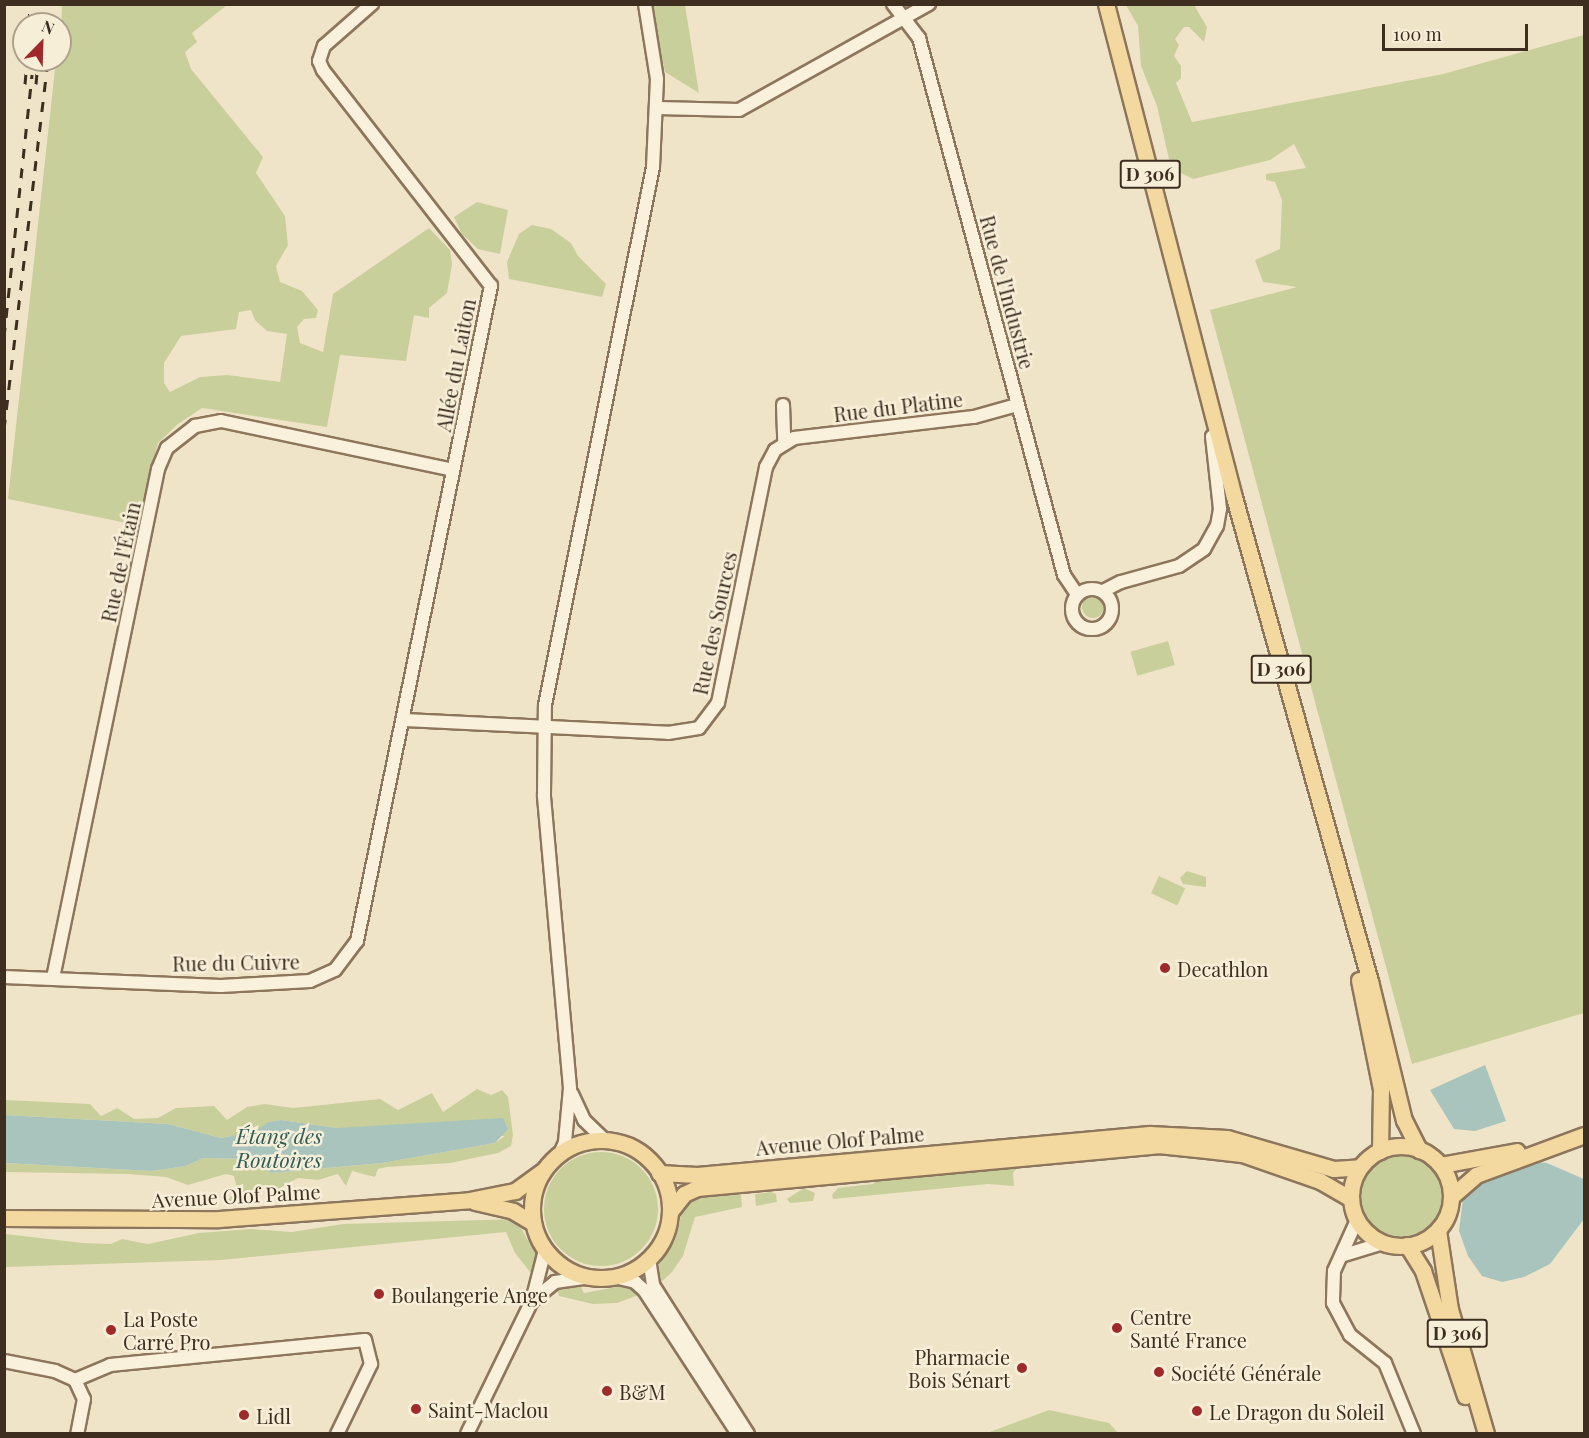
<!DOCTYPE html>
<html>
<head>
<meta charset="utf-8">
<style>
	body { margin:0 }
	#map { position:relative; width:1589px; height:1438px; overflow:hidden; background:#f0e4c8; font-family:"Playfair Display",serif }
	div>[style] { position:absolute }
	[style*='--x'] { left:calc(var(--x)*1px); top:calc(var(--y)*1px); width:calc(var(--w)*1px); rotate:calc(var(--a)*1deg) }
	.green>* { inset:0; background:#c9cf9b; transform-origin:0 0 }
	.round { border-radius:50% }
	.water>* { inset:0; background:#a9c4bc }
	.roads { filter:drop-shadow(2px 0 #8d765c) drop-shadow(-2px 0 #8d765c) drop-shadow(0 2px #8d765c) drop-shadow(0 -2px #8d765c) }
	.minor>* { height:12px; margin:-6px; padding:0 6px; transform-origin:6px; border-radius:6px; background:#faf1dc }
	.minor>.ring { margin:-6px; padding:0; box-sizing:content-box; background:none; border:12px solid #faf1dc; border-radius:50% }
	.major>* { height:15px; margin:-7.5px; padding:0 7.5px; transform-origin:7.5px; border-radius:7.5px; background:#f3d9a0 }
	.major>.ring { margin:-7.5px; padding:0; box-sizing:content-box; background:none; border:15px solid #f3d9a0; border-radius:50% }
	.rail>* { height:3px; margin-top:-1.5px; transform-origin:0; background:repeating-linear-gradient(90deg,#3d2e20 0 10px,transparent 0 20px) }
	.dots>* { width:16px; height:16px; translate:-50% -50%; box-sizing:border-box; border:3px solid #f7eed8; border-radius:50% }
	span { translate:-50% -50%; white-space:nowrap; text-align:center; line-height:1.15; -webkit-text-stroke:5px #f7eed8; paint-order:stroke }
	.shield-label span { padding:2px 4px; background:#f7eed8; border:2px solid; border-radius:4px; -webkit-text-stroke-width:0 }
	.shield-label { font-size:18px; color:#3d2e20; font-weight:700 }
	.street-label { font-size:20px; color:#3d2e20 }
	.poi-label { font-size:20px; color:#3d2e20 }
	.left { translate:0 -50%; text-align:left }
	.right { translate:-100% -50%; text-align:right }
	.water-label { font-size:21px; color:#2f5d5a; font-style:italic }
	.frame { position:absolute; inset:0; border:6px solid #3d2e20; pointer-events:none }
	.north { position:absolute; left:12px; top:12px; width:60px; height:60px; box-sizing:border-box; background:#f7eed8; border:2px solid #ada18e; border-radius:50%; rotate:23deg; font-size:16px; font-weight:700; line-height:24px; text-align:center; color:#3d2e20 }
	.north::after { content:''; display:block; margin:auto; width:21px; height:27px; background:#9e2a2b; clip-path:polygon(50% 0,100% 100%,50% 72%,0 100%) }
	.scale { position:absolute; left:1382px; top:24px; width:146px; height:27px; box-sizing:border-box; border:3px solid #3d2e20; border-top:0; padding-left:8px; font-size:18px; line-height:21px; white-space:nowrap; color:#3d2e20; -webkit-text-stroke:4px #f7eed8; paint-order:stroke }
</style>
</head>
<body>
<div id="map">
	<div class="green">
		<i style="clip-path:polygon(evenodd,62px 5px,227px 5px,192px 33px,197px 42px,185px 52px,191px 69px,263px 157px,256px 173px,285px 216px,288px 245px,276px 266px,280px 282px,302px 291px,318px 310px,316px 318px,304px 319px,297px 327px,300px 343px,323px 352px,333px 294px,429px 228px,450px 250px,452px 264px,447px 293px,429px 308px,429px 318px,414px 315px,406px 361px,340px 355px,327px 427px,202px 408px,178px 424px,158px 443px,137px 525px,8px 499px,56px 60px,60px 60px,62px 5px,251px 310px,255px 320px,267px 331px,287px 334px,280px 382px,227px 375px,200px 377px,170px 392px,164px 383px,164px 363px,181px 336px,236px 329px,239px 312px,251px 310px)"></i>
		<i style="clip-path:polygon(651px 5px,685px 5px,699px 93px,665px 72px)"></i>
		<i style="clip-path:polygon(1126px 5px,1194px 5px,1207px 27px,1204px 42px,1189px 27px,1184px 27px,1175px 39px,1179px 45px,1174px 56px,1181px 66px,1181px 78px,1176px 83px,1192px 122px,1443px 74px,1584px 35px,1584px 1013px,1412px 1064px,1210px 310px,1297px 287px,1263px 282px,1255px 260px,1280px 249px,1282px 200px,1275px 182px,1266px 180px,1266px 174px,1306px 168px,1294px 144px,1270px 160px,1193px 179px,1171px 168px,1157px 106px,1141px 66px,1138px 26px)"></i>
		<i style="clip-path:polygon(477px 202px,508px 210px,500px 254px,478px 249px,462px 234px,454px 217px)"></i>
		<i style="clip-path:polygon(532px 225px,551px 229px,571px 243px,578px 256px,606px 284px,602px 297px,509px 279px,507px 262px,519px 234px)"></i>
		<i class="round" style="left:1082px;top:596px;width:22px;height:22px"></i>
		<i style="left:1168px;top:641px;width:25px;height:39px;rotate:74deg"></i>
		<i style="clip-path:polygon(1187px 871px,1206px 877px,1206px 887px,1183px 884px,1180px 878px)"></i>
		<i style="left:1159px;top:876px;width:29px;height:19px;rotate:25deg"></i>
		<i style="clip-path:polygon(477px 1089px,491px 1095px,502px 1090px,508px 1097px,513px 1135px,511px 1146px,498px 1153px,450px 1163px,387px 1167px,378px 1169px,375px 1177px,352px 1171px,346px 1186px,338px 1174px,318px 1180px,298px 1178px,278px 1189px,264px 1188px,256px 1204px,229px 1206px,226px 1202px,237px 1190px,234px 1176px,226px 1174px,188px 1185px,166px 1177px,128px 1174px,5px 1172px,4px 1163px,152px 1171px,186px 1166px,203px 1158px,244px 1159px,271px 1173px,382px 1163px,495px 1143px,505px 1136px,337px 1128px,281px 1120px,268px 1122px,257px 1131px,221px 1138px,168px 1124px,5px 1115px,5px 1100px,90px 1104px,101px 1116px,117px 1108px,134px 1119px,158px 1118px,176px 1108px,214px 1106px,227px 1120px,247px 1107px,265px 1104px,293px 1108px,380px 1099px,398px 1110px,432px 1093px,443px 1112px)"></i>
		<i class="round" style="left:544px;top:1152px;width:114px;height:114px"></i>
		<i class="round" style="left:1361px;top:1153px;width:84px;height:84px"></i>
		<i style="clip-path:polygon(1013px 1165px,1017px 1168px,1013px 1173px,1014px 1186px,988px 1184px,833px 1199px,832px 1195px,838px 1188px,873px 1184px,882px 1176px)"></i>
		<i style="clip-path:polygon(804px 1188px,815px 1193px,813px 1201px,790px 1203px,787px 1199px)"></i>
		<i style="clip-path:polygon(715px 1192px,741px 1195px,742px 1207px,695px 1217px,683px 1256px,672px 1272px,660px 1283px,656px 1281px,655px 1271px,675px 1241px,683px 1206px,692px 1195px)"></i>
		<i style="clip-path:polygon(771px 1192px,776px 1194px,777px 1202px,756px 1206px,755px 1194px)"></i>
		<i style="clip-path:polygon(516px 1219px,541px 1264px,534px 1277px,515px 1253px,506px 1232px,221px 1260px,5px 1267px,5px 1234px,83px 1243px,111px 1244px,122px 1239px,148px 1244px,199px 1233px,251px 1229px,292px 1232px,343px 1224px)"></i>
		<i style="clip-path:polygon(566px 1284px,581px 1287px,584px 1293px,628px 1285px,644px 1293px,617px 1303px,593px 1304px,559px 1296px,557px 1288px)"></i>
		<i style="clip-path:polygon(1049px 1410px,1109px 1423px,1118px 1433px,987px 1433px)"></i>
	</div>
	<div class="water">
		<i style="clip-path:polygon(1485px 1065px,1506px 1121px,1475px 1131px,1454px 1129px,1430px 1090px)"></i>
		<i style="clip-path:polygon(5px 1115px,168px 1124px,221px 1138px,256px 1131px,268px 1122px,281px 1120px,337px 1128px,503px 1118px,508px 1129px,495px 1143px,382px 1163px,271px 1173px,244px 1159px,203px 1158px,186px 1166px,152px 1171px,5px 1163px)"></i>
		<i style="clip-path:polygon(1525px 1161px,1547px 1163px,1584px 1179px,1584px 1219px,1550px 1264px,1524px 1277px,1502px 1282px,1482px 1276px,1468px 1256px,1459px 1231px,1463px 1199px,1475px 1183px)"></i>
	</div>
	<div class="roads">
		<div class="minor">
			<i style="--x:893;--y:4;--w:43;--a:52.6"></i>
			<i style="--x:919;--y:38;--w:556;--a:74.89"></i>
			<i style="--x:1064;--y:575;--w:23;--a:56"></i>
			<i style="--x:658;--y:108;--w:81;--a:1.4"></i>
			<i style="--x:739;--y:110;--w:218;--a:-29.2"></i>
			<i style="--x:783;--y:405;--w:38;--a:88"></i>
			<i class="ring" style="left:1072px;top:589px;width:28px;height:28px"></i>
			<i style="--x:1103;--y:591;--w:20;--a:-27"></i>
			<i style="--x:1121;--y:582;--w:60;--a:-15.4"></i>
			<i style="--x:1179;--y:566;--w:30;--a:-34"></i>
			<i style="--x:1204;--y:549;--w:26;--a:-61"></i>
			<i style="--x:1217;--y:526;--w:17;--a:-80"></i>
			<i style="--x:1220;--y:509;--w:73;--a:-96.3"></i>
			<i style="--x:405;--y:720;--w:263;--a:2.8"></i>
			<i style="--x:668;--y:733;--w:31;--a:-9"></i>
			<i style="--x:699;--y:728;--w:31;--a:-53"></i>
			<i style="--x:718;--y:703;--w:241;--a:-78.5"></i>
			<i style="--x:766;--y:467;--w:19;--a:-62"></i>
			<i style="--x:775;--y:450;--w:22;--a:-32"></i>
			<i style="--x:794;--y:438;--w:181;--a:-6.7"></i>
			<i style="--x:974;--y:417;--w:45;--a:-15.6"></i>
			<i style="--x:4;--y:977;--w:217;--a:2.4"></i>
			<i style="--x:221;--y:986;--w:89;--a:-3.2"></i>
			<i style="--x:310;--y:981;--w:27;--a:-24"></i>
			<i style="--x:335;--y:970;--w:36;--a:-53"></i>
			<i style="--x:357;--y:941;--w:669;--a:-78.44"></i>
			<i style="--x:491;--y:286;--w:274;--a:-127.9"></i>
			<i style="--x:323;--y:70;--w:10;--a:-114"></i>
			<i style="--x:319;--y:61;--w:16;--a:-72"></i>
			<i style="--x:324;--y:46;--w:64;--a:-41.2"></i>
			<i style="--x:53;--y:978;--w:520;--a:-78.34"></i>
			<i style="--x:158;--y:469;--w:23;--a:-67"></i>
			<i style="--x:167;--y:448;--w:36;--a:-38"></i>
			<i style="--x:195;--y:426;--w:26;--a:-11"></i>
			<i style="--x:221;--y:421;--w:237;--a:11.9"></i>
			<i style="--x:572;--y:1094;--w:29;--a:65"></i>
			<i style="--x:584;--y:1120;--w:30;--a:44"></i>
			<i style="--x:560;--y:1154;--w:13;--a:-67"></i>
			<i style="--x:565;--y:1142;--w:54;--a:-84.7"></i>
			<i style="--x:570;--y:1088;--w:295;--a:-95.1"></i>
			<i style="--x:544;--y:794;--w:89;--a:-89.4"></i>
			<i style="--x:545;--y:705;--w:549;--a:-78.65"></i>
			<i style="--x:653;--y:167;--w:88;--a:-87.4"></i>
			<i style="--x:657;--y:79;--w:76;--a:-99.1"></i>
			<i style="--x:1357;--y:1220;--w:56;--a:114.3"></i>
			<i style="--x:1334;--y:1271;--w:32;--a:92"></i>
			<i style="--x:1333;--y:1303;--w:36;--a:62"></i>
			<i style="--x:1350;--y:1335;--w:45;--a:38.7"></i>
			<i style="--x:1385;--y:1363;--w:77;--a:67.8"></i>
			<i style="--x:1344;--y:1255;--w:41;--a:-17.1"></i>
			<i style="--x:649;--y:1259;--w:26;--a:81"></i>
			<i style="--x:653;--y:1285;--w:177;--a:57.5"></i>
			<i style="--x:614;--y:1277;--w:22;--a:13"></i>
			<i style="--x:635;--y:1282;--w:12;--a:42"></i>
			<i style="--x:644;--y:1290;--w:172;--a:56.9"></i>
			<i style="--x:533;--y:1300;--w:28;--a:-39"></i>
			<i style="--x:555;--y:1282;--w:36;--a:-8"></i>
			<i style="--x:4;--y:1361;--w:52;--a:11.1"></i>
			<i style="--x:55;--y:1371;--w:22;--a:24"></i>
			<i style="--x:75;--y:1380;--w:21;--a:65"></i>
			<i style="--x:84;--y:1399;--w:36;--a:101"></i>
			<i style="--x:75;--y:1380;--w:38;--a:-23"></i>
			<i style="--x:110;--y:1365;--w:256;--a:-5.6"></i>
			<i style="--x:365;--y:1340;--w:25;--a:76"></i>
			<i style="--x:371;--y:1364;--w:78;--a:115.9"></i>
			<i style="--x:467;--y:1434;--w:148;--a:-64"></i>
			<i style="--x:532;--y:1301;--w:53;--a:-75.7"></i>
		</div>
		<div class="major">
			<i style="--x:1106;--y:4;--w:509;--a:75.45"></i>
			<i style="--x:1234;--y:497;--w:503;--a:74.31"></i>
			<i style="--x:1370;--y:981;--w:143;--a:76.3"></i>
			<i style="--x:1404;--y:1120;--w:34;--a:63"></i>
			<i style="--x:1359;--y:980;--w:111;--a:78.6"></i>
			<i style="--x:1381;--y:1089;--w:62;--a:90.9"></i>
			<i class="ring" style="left:532px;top:1140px;width:123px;height:123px"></i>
			<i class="ring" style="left:1351px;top:1146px;width:85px;height:85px"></i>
			<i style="--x:1441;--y:1165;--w:77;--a:-10.4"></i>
			<i style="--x:659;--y:1173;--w:38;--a:3"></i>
			<i style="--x:697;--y:1175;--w:454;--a:-5.2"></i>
			<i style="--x:1149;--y:1134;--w:78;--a:2.9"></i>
			<i style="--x:1227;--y:1138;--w:111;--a:16.2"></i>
			<i style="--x:1334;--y:1169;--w:26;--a:-4"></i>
			<i style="--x:1452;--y:1196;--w:32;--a:-41"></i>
			<i style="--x:1476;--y:1175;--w:115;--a:-20.3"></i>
			<i style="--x:475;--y:1202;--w:39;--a:13"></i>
			<i style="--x:513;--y:1211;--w:23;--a:31"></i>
			<i style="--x:670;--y:1212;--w:23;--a:-52"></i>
			<i style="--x:684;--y:1194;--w:14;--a:-25"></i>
			<i style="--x:697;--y:1188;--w:463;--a:-5.3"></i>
			<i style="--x:1158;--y:1145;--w:84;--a:6.1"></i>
			<i style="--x:1242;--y:1154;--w:83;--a:19.1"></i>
			<i style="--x:1320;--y:1181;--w:36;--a:30"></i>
			<i style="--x:4;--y:1218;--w:215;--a:0.3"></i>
			<i style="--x:219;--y:1219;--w:251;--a:-4.3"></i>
			<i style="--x:469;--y:1200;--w:47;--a:-11.1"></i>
			<i style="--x:515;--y:1191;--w:34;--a:-36"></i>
			<i style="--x:1438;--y:1230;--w:80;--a:81.4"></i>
			<i style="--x:1450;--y:1309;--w:130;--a:73.9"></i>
			<i style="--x:1407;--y:1245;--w:31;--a:58"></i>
			<i style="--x:1423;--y:1271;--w:132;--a:71.4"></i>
		</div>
	</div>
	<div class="rail">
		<i style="--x:29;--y:24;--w:20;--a:-87"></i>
		<i style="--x:41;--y:24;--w:20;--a:-84"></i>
		<i style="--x:52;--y:24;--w:20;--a:-84"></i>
		<i style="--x:25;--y:84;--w:24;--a:-85"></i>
		<i style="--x:36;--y:84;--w:24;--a:-85"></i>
		<i style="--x:4;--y:337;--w:264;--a:-83.9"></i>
		<i style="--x:4;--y:429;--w:372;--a:-83.2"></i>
	</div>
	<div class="dots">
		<i style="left:1165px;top:968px;background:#9e2a2b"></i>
		<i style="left:379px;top:1294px;background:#9e2a2b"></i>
		<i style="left:1117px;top:1328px;background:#9e2a2b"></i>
		<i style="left:111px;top:1330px;background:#9e2a2b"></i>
		<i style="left:1022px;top:1368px;background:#9e2a2b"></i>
		<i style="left:1159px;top:1372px;background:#9e2a2b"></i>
		<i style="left:607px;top:1391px;background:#9e2a2b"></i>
		<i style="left:416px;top:1409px;background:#9e2a2b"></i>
		<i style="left:1197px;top:1411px;background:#9e2a2b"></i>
		<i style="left:244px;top:1415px;background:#9e2a2b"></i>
	</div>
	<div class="shield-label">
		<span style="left:1150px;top:174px">D 306</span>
		<span style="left:1281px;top:669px">D 306</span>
		<span style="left:1457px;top:1333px">D 306</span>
	</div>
	<div class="street-label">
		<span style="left:1008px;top:292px;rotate:75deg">Rue de l'Industrie</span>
		<span style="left:455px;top:365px;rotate:-79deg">Allée du Laiton</span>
		<span style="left:898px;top:406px;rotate:-7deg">Rue du Platine</span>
		<span style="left:120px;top:562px;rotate:-78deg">Rue de l'Étain</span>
		<span style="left:714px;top:623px;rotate:-78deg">Rue des Sources</span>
		<span style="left:236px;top:962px;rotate:-1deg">Rue du Cuivre</span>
		<span style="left:840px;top:1140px;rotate:-5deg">Avenue Olof Palme</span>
		<span style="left:236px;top:1195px;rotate:-3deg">Avenue Olof Palme</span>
	</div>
	<div class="poi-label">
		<span class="left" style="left:1177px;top:968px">Decathlon</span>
		<span class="left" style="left:391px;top:1294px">Boulangerie Ange</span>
		<span class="left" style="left:1130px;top:1328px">Centre<br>Santé France</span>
		<span class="left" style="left:123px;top:1330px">La Poste<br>Carré Pro</span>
		<span class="right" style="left:1010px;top:1368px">Pharmacie<br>Bois Sénart</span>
		<span class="left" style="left:1171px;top:1372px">Société Générale</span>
		<span class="left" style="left:619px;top:1391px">B&amp;M</span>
		<span class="left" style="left:428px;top:1409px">Saint-Maclou</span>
		<span class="left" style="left:1209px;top:1411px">Le Dragon du Soleil</span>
		<span class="left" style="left:256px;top:1415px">Lidl</span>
	</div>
	<div class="water-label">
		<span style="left:279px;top:1147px">Étang des<br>Routoires</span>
	</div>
	<div class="frame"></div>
	<div class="north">N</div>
	<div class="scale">100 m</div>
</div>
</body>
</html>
